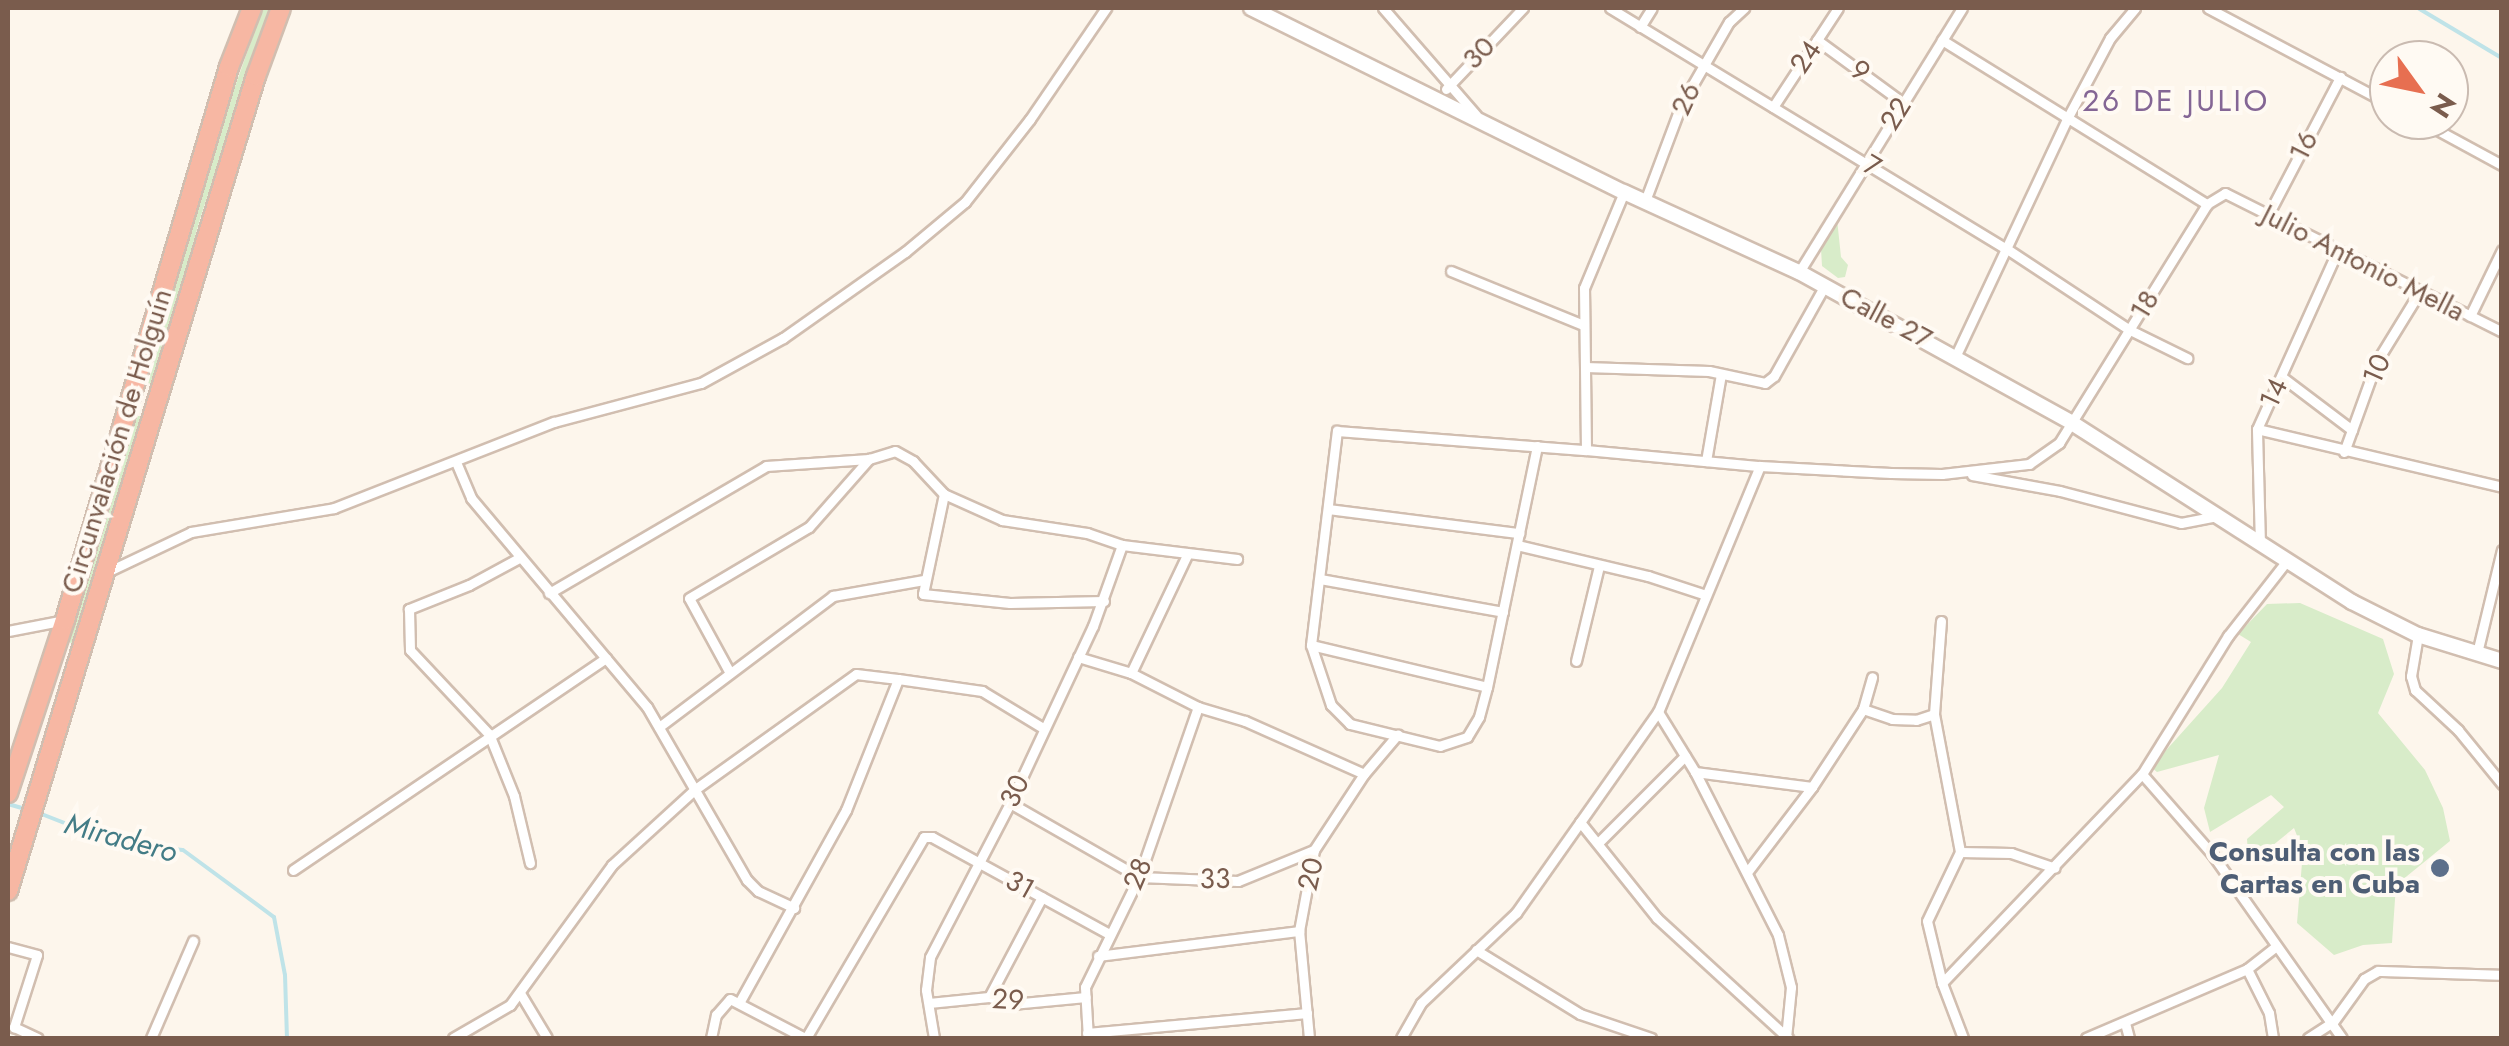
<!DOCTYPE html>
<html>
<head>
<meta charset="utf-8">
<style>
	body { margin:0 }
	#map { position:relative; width:2509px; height:1046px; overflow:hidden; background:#fdf6ec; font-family:Jost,sans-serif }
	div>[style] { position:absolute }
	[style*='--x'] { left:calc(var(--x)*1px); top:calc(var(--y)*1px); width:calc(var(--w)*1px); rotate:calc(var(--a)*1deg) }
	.green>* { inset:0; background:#d8ecc9 }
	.stream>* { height:4px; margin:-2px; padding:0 2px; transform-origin:2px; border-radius:2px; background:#bfe3e8 }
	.roads { filter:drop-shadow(2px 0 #d1beb0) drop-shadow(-2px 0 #d1beb0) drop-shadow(0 2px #d1beb0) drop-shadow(0 -2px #d1beb0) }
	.street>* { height:9px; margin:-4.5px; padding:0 4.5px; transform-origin:4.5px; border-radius:4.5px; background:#fff }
	.secondary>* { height:14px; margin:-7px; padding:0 7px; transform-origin:7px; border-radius:7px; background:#fff }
	.highway>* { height:18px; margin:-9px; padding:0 9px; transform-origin:9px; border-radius:9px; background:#f7b7a3 }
	.dots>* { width:28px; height:28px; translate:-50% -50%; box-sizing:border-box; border:5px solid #fffaf3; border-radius:50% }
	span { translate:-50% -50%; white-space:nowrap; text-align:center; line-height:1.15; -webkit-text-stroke:8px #fffaf3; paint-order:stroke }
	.street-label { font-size:28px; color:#7a5c4d }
	.service-label { font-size:28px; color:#4e5e75; font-weight:700 }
	.right { translate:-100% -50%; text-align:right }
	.neighbourhood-label { font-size:30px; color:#846695; letter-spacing:2.5px }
	.water-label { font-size:30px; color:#437c86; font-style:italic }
	.frame { position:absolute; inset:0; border:10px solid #7a5c4d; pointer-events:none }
	.north { position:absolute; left:2369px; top:40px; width:100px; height:100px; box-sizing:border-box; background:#fffaf3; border:2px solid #cabbb1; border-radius:50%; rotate:123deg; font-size:28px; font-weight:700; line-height:40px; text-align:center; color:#7a5c4d }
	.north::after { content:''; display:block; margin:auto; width:35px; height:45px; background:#e76f51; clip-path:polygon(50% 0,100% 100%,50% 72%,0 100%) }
</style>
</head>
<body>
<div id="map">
	<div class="green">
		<i style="clip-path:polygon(263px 8px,269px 8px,200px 219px,154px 385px,148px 383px,218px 134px)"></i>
		<i style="clip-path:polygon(1837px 219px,1841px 257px,1848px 265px,1845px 277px,1838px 278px,1822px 266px,1821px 249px)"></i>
		<i style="clip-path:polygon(137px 416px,143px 416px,98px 571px,72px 643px,67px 642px)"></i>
		<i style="clip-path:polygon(2300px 603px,2383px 639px,2394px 674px,2378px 713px,2425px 770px,2443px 808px,2450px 841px,2396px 885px,2392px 943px,2363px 945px,2334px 955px,2297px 923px,2303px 851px,2294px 828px,2267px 850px,2248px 853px,2247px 839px,2284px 807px,2271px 795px,2210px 832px,2204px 808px,2219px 755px,2157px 772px,2151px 767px,2222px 688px,2251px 642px,2238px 634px,2267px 604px)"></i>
	</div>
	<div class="stream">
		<i style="--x:2418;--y:8;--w:98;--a:30.8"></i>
		<i style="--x:8;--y:804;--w:18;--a:16"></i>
		<i style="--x:39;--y:813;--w:79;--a:21.4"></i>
		<i style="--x:113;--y:842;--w:70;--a:6.5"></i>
		<i style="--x:183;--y:850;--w:113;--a:36.4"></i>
		<i style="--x:274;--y:917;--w:59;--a:79.3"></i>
		<i style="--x:285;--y:975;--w:63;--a:88.2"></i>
	</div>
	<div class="roads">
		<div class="street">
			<i style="--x:1383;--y:8;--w:142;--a:49"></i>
			<i style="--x:1610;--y:8;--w:464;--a:31.3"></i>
			<i style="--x:2007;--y:249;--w:147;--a:33.4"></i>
			<i style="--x:2130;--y:330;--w:64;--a:26.2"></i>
			<i style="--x:2208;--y:8;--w:205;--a:27.9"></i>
			<i style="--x:1640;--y:27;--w:22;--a:-58"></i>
			<i style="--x:1817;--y:40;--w:107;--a:36.2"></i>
			<i style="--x:1942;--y:40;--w:312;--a:31.8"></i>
			<i style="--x:1446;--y:89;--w:112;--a:-46.5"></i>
			<i style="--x:1773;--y:107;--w:118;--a:-56.7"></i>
			<i style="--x:2419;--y:120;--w:94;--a:28.5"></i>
			<i style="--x:1645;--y:201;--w:103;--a:-69.4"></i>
			<i style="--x:1681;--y:105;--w:96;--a:-60"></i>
			<i style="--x:1729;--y:22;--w:21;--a:-43"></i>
			<i style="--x:2268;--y:215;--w:156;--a:-62.4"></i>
			<i style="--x:1451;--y:271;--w:143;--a:22.2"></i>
			<i style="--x:1799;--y:272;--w:310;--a:-58.3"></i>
			<i style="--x:2470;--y:316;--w:73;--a:-64.1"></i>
			<i style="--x:1956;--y:355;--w:263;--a:-64.8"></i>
			<i style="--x:2068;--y:117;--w:89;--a:-62"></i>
			<i style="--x:2110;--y:38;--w:39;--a:-50"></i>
			<i style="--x:1585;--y:367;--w:124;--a:1.8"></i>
			<i style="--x:1709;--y:371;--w:57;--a:12.1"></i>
			<i style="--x:1765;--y:383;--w:11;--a:-38"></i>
			<i style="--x:1774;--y:376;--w:104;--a:-60.7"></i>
			<i style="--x:2282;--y:377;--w:88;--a:37.1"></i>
			<i style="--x:2257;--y:429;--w:252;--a:13.3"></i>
			<i style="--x:1537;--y:446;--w:246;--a:101.7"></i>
			<i style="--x:1487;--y:687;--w:31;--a:105"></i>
			<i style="--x:1479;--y:717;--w:23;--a:121"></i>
			<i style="--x:1467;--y:737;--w:28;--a:162"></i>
			<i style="--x:1440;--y:746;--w:93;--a:-166.3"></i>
			<i style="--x:1350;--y:724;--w:27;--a:-135"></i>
			<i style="--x:1331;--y:705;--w:63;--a:-108.4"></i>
			<i style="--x:1311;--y:645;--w:216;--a:-83.1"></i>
			<i style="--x:1337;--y:431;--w:250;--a:4.4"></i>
			<i style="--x:1586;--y:450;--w:175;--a:5.3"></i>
			<i style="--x:1760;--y:466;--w:131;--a:3.1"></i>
			<i style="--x:1891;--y:473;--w:51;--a:1.1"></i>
			<i style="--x:1942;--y:474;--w:88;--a:-6.6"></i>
			<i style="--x:2029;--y:464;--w:37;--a:-35"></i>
			<i style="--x:2059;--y:443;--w:281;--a:-58.2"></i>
			<i style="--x:2207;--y:204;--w:21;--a:-31"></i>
			<i style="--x:2225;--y:193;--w:310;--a:26.6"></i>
			<i style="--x:1586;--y:450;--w:162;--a:-90.7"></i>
			<i style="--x:1584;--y:288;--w:104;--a:-67.4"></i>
			<i style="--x:2344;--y:452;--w:97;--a:-70.1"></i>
			<i style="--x:2377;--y:361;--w:82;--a:-58.4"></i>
			<i style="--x:1706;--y:461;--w:88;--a:-80.2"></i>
			<i style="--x:456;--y:462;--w:39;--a:67"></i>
			<i style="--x:471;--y:498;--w:273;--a:49.9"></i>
			<i style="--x:647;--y:707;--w:200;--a:60"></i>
			<i style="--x:747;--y:880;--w:16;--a:45"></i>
			<i style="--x:758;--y:891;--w:40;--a:25"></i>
			<i style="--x:1972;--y:475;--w:89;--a:10.3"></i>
			<i style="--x:2060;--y:491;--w:125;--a:14.8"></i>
			<i style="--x:2181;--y:523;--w:38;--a:-11"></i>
			<i style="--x:944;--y:494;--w:102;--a:101.9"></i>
			<i style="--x:923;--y:594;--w:87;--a:5.9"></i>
			<i style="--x:1010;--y:603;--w:94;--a:-1.2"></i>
			<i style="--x:1328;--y:509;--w:193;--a:7.2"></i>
			<i style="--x:1517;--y:545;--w:135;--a:13.3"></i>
			<i style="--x:1648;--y:576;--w:61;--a:18.1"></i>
			<i style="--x:2260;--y:545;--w:116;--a:-91.5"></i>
			<i style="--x:2257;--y:429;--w:196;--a:-65.7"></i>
			<i style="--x:519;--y:558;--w:57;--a:151.6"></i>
			<i style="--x:469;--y:585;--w:65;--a:158.2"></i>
			<i style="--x:409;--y:609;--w:41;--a:88.6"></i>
			<i style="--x:410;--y:650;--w:115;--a:46.8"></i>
			<i style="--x:489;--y:734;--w:67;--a:68"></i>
			<i style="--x:514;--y:796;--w:69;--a:76.6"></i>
			<i style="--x:109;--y:571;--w:91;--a:-25.4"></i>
			<i style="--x:191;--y:532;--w:145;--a:-9.5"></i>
			<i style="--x:334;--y:508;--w:236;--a:-21.4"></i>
			<i style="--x:554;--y:422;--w:152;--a:-14.9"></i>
			<i style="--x:701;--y:383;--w:94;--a:-28.8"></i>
			<i style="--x:783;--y:338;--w:149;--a:-35.2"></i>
			<i style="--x:905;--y:252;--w:78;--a:-39.8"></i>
			<i style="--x:965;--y:202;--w:105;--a:-51.9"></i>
			<i style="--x:1030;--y:119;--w:135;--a:-55.6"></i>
			<i style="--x:1320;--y:579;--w:186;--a:10.2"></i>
			<i style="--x:549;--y:593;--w:251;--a:-30.3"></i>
			<i style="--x:766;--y:466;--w:103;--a:-3.9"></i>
			<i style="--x:869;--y:459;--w:27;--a:-17"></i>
			<i style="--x:895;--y:451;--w:21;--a:29"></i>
			<i style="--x:913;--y:461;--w:45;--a:46.8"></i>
			<i style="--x:944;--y:494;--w:64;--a:24.1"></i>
			<i style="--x:1002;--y:520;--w:86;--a:8.7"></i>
			<i style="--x:1087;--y:533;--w:37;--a:19"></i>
			<i style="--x:1122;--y:545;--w:116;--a:6.9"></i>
			<i style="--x:1941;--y:621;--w:93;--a:94.3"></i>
			<i style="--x:1934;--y:714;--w:140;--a:79.3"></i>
			<i style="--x:1960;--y:852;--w:76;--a:115.6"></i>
			<i style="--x:1927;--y:921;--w:64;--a:76.4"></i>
			<i style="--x:1942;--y:983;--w:59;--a:69.1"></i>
			<i style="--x:8;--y:631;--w:58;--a:-10.9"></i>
			<i style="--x:2418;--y:635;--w:42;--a:99.7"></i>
			<i style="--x:2411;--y:676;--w:15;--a:74"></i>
			<i style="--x:2415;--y:690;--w:59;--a:42.9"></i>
			<i style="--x:2458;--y:730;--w:70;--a:50.8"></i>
			<i style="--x:1311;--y:645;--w:181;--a:13.4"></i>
			<i style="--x:2477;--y:653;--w:106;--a:-76.4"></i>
			<i style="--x:1078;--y:657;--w:55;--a:16.8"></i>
			<i style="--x:1131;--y:673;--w:75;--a:26.9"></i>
			<i style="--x:1198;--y:707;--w:49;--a:16.6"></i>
			<i style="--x:1245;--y:721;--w:130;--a:24"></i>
			<i style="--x:1576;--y:661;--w:98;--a:-76.4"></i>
			<i style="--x:730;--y:673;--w:85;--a:-118.7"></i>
			<i style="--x:689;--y:598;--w:139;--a:-30.6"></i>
			<i style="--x:809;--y:527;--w:91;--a:-48.6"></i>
			<i style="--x:1131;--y:673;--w:131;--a:-64.6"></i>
			<i style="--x:1863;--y:709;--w:31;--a:19"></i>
			<i style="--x:1892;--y:719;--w:24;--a:2"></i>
			<i style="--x:1916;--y:720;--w:19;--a:-18"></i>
			<i style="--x:1658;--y:712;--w:70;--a:58.3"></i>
			<i style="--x:1695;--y:772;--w:183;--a:63"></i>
			<i style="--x:1778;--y:935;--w:54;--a:76"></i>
			<i style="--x:1791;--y:987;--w:51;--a:95.6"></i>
			<i style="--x:659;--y:727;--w:218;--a:-37"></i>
			<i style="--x:833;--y:596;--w:92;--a:-10"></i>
			<i style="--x:1695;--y:772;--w:118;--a:7.3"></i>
			<i style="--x:2142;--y:774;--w:106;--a:48.8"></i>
			<i style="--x:2212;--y:854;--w:225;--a:54.8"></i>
			<i style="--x:1010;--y:803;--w:149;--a:29.8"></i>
			<i style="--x:1139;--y:877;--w:99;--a:2.3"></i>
			<i style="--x:1238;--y:881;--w:82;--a:-22.2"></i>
			<i style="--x:1580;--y:822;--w:123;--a:51.3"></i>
			<i style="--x:1657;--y:918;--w:178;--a:42.5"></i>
			<i style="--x:1598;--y:843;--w:123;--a:-45"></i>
			<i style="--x:1960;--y:852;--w:51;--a:1.1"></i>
			<i style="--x:2011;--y:853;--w:46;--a:18.8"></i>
			<i style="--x:293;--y:870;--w:378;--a:-34.1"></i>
			<i style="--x:1748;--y:871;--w:106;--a:-52.7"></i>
			<i style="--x:1812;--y:787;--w:93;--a:-56.8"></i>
			<i style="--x:1863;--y:709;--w:33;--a:-74"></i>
			<i style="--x:8;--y:947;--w:30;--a:15"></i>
			<i style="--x:37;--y:955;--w:76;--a:107.7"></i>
			<i style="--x:14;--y:1027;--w:26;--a:25"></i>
			<i style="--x:1476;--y:950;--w:122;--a:31.6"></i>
			<i style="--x:1580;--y:1014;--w:75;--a:18.7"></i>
			<i style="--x:1098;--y:956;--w:203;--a:-7.1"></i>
			<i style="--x:2247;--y:969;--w:49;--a:63.4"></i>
			<i style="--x:2269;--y:1013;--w:25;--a:81"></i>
			<i style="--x:1942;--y:983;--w:289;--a:-46.3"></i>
			<i style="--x:2142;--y:774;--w:163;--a:-58.1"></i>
			<i style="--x:2228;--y:636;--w:93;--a:-52"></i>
			<i style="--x:520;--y:993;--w:52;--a:59"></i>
			<i style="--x:989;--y:997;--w:113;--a:-62.1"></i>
			<i style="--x:739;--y:1003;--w:221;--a:-61"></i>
			<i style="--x:846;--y:810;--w:141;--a:-68.3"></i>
			<i style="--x:898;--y:679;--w:85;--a:8.1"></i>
			<i style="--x:982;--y:691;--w:71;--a:31.2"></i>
			<i style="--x:929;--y:1003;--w:60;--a:-5.7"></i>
			<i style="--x:989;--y:997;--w:24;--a:17"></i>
			<i style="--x:1012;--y:1004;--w:74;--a:-5.4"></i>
			<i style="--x:2125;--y:1023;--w:16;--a:75"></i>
			<i style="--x:1087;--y:1033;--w:221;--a:-5.2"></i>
			<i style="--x:151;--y:1038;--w:106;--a:-66.6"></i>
			<i style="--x:453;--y:1038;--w:66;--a:-30.1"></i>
			<i style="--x:510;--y:1005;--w:173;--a:-53.9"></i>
			<i style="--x:612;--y:865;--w:111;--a:-42.4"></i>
			<i style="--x:694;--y:790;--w:199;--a:-35.6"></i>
			<i style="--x:856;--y:674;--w:42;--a:6.8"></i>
			<i style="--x:711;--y:1038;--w:24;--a:-78"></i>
			<i style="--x:716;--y:1015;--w:21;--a:-49"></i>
			<i style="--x:730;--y:999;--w:85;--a:27.5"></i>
			<i style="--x:806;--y:1038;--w:233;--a:-59.6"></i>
			<i style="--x:924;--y:837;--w:8;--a:0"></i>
			<i style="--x:932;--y:837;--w:202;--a:28.7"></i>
			<i style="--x:934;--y:1038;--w:49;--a:-99.5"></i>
			<i style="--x:926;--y:990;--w:33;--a:-83"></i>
			<i style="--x:930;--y:957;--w:174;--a:-62.5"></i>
			<i style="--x:1010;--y:803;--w:195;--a:-64.9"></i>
			<i style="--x:1093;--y:626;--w:86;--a:-70.3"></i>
			<i style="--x:1088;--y:1038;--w:51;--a:-93.4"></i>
			<i style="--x:1085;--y:987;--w:123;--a:-63.9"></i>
			<i style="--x:1139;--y:877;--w:180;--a:-70.9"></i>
			<i style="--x:1309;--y:1038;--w:107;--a:-95.3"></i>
			<i style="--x:1299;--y:931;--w:82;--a:-79.5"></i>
			<i style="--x:1314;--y:850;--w:91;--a:-56.7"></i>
			<i style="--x:1364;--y:774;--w:52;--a:-49.6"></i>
			<i style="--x:1401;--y:1038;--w:40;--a:-60.3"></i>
			<i style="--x:1421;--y:1003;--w:131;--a:-43.5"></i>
			<i style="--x:1516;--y:913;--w:246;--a:-54.8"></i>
			<i style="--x:1658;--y:712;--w:266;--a:-67.5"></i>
			<i style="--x:2086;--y:1038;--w:175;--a:-23.2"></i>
			<i style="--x:2247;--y:969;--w:34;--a:-38"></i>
			<i style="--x:2308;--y:1038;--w:30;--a:-33"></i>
			<i style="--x:2333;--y:1022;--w:53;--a:-54.2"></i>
			<i style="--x:2364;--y:979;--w:16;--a:-30"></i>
			<i style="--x:2378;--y:971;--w:124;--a:1.8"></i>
		</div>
		<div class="secondary">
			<i style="--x:1251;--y:8;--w:416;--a:26.3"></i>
			<i style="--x:1624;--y:192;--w:192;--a:24.6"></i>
			<i style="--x:1799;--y:272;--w:312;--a:28.9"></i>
			<i style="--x:2072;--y:423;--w:332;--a:32.6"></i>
			<i style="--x:2352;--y:602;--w:74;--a:26.6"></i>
			<i style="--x:2418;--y:635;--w:88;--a:17.2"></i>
		</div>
		<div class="highway">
			<i style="--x:8;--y:793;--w:182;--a:-71.8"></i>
			<i style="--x:65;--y:620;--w:577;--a:-73.48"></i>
			<i style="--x:229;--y:67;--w:63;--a:-68.7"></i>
			<i style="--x:8;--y:891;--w:852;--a:-73.08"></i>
			<i style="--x:256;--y:76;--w:72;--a:-69.8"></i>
		</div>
	</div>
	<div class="dots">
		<i style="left:2440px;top:868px;background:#5c6f8a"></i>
	</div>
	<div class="street-label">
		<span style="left:1479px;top:53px;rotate:-46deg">30</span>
		<span style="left:1806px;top:57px;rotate:-56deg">24</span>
		<span style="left:1860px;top:71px;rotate:36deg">9</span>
		<span style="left:1686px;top:99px;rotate:-65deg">26</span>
		<span style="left:1896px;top:114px;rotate:-58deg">22</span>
		<span style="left:2304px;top:146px;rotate:-63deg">16</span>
		<span style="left:1872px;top:166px;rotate:31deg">7</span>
		<span style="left:2363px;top:263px;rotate:27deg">Julio Antonio Mella</span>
		<span style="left:2145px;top:305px;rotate:-59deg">18</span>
		<span style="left:1886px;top:318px;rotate:28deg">Calle 27</span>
		<span style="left:2377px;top:369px;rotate:-66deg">10</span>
		<span style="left:2274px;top:393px;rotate:-65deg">14</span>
		<span style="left:117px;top:441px;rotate:-73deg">Circunvalación de Holguín</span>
		<span style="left:1015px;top:791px;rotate:-65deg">30</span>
		<span style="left:1138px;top:874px;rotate:-67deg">28</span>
		<span style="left:1311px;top:874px;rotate:-77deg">20</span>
		<span style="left:1215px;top:879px;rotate:-1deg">33</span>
		<span style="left:1020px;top:885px;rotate:29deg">31</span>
		<span style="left:1008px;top:1000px;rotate:3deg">29</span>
	</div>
	<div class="service-label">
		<span class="right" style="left:2420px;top:868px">Consulta con las<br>Cartas en Cuba</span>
	</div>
	<div class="neighbourhood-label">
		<span style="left:2176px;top:101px">26 DE JULIO</span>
	</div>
	<div class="water-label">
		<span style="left:121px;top:838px;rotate:15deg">Miradero</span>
	</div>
	<div class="frame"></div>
	<div class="north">N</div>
</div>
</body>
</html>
